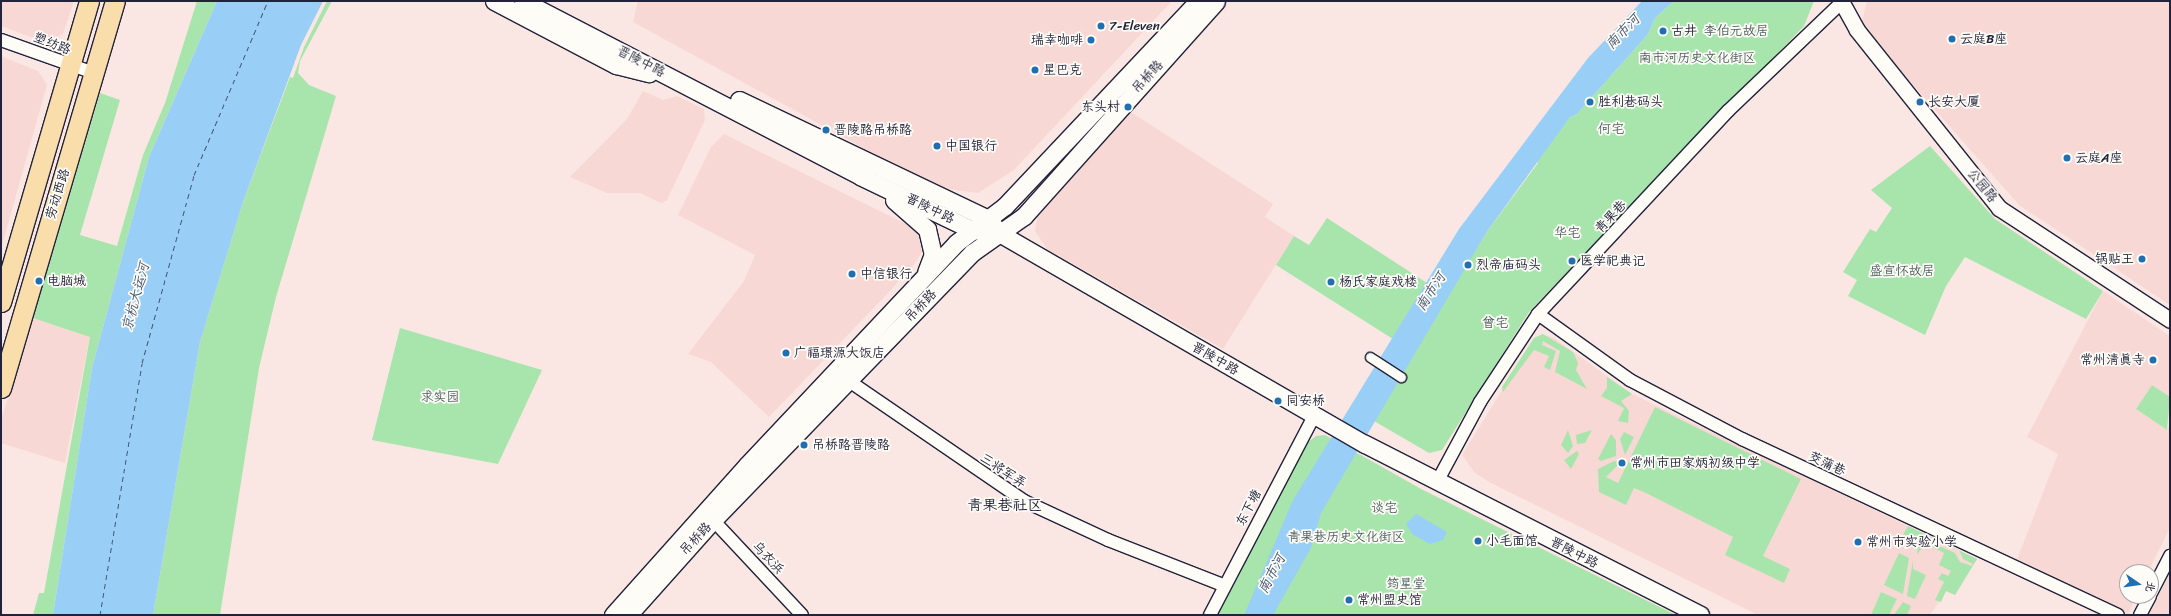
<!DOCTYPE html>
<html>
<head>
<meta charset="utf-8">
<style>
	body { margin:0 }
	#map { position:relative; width:2171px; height:616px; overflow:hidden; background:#fae7e3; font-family:Sriracha,"LXGW WenKai TC",sans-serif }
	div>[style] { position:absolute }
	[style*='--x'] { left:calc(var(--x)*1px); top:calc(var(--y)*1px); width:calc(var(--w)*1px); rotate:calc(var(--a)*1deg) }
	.built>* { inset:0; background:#f8d8d5 }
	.green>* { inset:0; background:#a8e5ac }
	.water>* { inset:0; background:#99cef7 }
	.ferry>* { height:1px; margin-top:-0.5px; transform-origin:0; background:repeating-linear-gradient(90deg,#465673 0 5px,transparent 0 9px) }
	.roads { filter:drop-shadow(1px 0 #22223b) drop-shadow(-1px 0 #22223b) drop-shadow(0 1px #22223b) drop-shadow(0 -1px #22223b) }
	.pedestrian>* { height:9px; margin:-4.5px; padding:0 4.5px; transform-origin:4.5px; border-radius:4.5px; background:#fdfcf7 }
	.minor>* { height:12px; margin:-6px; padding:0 6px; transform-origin:6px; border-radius:6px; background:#fdfcf7 }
	.tertiary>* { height:15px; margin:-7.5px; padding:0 7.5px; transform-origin:7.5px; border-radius:7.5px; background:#fdfcf7 }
	.secondary>* { height:17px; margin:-8.5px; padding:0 8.5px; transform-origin:8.5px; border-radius:8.5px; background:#fdfcf7 }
	.primary>* { height:19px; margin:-9.5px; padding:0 9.5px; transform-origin:9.5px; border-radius:9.5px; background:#f9deab }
	.dots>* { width:11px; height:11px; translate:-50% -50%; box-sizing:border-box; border:2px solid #fdfcf7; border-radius:50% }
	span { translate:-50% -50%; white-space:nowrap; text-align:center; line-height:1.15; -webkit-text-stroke:3.5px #fdfcf7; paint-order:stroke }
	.poi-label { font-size:13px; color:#22223b }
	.left { translate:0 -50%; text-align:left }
	.right { translate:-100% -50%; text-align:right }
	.park-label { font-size:13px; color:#4a5c5d }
	.street-label { font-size:13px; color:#22223b }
	.water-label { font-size:14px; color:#465673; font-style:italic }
	.quarter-label { font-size:15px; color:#22223b }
	.frame { position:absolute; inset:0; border:2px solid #22223b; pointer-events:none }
	.north { position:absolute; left:2119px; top:564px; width:40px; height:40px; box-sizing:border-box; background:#fdfcf7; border:1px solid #a5a5ac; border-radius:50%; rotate:103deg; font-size:11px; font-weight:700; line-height:16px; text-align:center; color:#22223b }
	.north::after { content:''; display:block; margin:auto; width:14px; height:18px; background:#1f6fb2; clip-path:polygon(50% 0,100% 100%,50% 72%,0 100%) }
</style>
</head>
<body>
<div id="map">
	<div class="built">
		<i style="clip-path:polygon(1px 1px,74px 1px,63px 34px,46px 43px,1px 26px)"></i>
		<i style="clip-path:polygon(638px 1px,1172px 1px,1014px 170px,978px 193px,948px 189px,887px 161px,633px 22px)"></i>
		<i style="clip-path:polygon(1867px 1px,2170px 1px,2170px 305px,2019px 205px,1861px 26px)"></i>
		<i style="clip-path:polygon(1px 56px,38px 71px,47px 85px,1px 249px)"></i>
		<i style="clip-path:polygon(643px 91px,663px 100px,677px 96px,704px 109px,705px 120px,667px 200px,661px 203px,640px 193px,607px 193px,570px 177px,627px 119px)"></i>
		<i style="clip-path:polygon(1131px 112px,1273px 204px,1265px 217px,1294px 236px,1223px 349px,1047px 249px,1035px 231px,1038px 215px)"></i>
		<i style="clip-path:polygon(724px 134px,904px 223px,918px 231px,923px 241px,923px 250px,916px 262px,889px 292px,769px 417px,711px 362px,688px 354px,744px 281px,755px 255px,678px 215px,711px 147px)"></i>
		<i style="clip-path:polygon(2103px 291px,2170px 336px,2170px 397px,2152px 385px,2136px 409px,2167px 430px,2170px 424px,2170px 528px,2148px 572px,2127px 572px,2127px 596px,2136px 596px,2128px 614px,2016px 562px,2058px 454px,2027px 437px)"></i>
		<i style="clip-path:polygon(33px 318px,90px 336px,65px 463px,1px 443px,1px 420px)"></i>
		<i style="clip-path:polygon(1543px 334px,1554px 338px,1632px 394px,1977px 559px,1955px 595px,1946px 591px,1930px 615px,1758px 615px,1489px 482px,1474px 472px,1462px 455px,1534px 338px)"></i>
		<i style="clip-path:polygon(2170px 573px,2170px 615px,2149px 615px)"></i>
	</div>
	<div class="green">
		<i style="clip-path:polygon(197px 1px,217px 1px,149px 157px,92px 368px,53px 615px,33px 615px,39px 593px,44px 593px,90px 337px,33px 318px,100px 93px,120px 100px,80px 235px,117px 246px,143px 155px,165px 103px)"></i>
		<i style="clip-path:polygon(327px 1px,332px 1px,300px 61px,298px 73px,309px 85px,336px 96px,276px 297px,259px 368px,220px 615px,153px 615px,200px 342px,243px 202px,290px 77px,293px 78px,304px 47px)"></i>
		<i style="clip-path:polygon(1674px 1px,1814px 1px,1804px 26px,1529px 312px,1442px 450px,1429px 453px,1374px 421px,1415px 353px,1276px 265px,1294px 236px,1309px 245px,1327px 218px,1447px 296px,1486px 233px,1538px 163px,1536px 160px,1570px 117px,1576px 115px,1648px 34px,1655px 18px)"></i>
		<i style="clip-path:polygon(1930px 146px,1995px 219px,2103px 291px,2086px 319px,1965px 257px,1946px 286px,1925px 335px,1848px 296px,1857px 280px,1843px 272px,1870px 229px,1876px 232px,1892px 208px,1871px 190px)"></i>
		<i style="clip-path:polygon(400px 328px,542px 370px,498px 464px,372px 440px)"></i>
		<i style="clip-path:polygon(1543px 334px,1573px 352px,1578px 363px,1576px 370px,1587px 389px,1555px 372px,1560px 351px,1543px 341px,1542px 345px,1556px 351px,1550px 370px,1544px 367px,1549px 356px,1534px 350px,1503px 392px,1502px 387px,1534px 338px)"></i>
		<i style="clip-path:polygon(1607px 377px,1632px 394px,1621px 401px,1629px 411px,1628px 423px,1618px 421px,1624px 408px,1601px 396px,1607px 388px)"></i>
		<i style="clip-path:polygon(2152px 385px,2170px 397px,2167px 430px,2136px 409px)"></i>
		<i style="clip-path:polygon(1655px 407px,1801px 479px,1763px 556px,1790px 569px,1784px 583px,1725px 555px,1733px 537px,1646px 493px,1634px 488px,1626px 505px,1599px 492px,1598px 469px,1614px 461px,1621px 462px,1606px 477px,1618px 483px)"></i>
		<i style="clip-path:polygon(1568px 430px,1573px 446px,1568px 453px,1561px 445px)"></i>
		<i style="clip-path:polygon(1592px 430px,1585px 443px,1577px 444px,1576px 435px)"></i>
		<i style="clip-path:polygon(1624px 432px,1634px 437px,1625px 455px,1620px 439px)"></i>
		<i style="clip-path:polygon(1611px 434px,1616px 440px,1616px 456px,1601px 461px,1598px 459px)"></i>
		<i style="clip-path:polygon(1325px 435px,1423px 490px,1676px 615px,1218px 615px,1307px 443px,1316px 436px)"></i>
		<i style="clip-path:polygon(1577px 451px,1579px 454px,1571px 469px,1564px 460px)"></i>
		<i style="clip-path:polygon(1908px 526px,1977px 559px,1955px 595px,1946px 591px,1941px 602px,1935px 600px,1944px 582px,1938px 579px,1942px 573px,1948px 576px,1951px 571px,1939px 565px,1944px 553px,1925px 543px,1917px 555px,1918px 543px,1930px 542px,1955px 553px,1960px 562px,1972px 566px,1973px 564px,1963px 559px,1959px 550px,1931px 538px,1918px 537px,1915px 541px,1903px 535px)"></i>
		<i style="clip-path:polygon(1899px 553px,1909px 558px,1903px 594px,1884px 585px)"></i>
		<i style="clip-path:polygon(1913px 560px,1913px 569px,1926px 575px,1915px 599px,1907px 596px)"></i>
		<i style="clip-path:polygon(1881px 592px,1897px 599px,1889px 615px,1871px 615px)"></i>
		<i style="clip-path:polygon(1903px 602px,1911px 606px,1907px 615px,1894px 615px)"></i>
	</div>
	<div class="water">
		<i style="clip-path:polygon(217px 1px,323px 1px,301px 45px,243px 202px,200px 342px,153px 615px,53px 615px,92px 368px,149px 157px)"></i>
		<i style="clip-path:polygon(1642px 1px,1674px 1px,1655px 18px,1648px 34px,1576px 115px,1570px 117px,1486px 233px,1321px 513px,1311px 548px,1273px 615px,1244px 615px,1293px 500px,1459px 229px,1588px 58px)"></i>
		<i style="clip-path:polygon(1416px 514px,1447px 532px,1443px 540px,1430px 544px,1412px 534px,1406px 524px)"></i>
	</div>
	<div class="ferry">
		<i style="--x:100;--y:615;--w:255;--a:-80.5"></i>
		<i style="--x:142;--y:363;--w:195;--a:-74.5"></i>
		<i style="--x:194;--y:175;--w:189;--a:-67"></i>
	</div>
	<div class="roads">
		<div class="pedestrian">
			<i style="--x:1370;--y:357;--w:37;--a:33"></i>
		</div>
		<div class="minor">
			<i style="--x:1;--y:40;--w:99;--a:19.5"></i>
			<i style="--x:1538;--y:314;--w:113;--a:35.7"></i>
			<i style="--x:1630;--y:380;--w:127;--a:27.8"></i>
			<i style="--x:1742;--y:439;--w:415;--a:25.1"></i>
			<i style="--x:849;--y:381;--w:212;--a:34.4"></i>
			<i style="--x:1024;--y:501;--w:93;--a:24.9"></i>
			<i style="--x:1108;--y:540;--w:123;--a:21.4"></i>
			<i style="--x:1437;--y:482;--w:91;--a:-61.7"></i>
			<i style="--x:1480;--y:402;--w:105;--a:-56.6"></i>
			<i style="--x:1538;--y:314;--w:278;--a:-46.9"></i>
			<i style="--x:1728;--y:111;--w:159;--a:-43.7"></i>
			<i style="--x:713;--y:520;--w:130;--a:46.9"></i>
			<i style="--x:2151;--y:593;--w:42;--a:-62.8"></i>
			<i style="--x:1210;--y:615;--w:225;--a:-62.4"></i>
			<i style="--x:2140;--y:615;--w:21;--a:-62"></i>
		</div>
		<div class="tertiary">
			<i style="--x:1841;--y:1;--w:33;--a:61"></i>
			<i style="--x:1857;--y:30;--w:228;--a:51.4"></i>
			<i style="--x:1999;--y:208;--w:204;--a:33.2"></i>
		</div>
		<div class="secondary">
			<i style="--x:494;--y:1;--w:138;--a:27.7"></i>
			<i style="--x:616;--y:65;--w:34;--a:14"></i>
			<i style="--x:523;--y:1;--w:380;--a:27.4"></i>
			<i style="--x:860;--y:176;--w:124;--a:25.7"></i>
			<i style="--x:972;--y:230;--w:27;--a:6"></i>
			<i style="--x:999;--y:233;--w:422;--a:30"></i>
			<i style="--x:1365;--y:444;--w:376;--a:27"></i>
			<i style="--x:739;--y:100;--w:276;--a:25.5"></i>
			<i style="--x:988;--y:219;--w:9;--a:49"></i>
			<i style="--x:894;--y:200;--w:44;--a:41.3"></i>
			<i style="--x:927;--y:229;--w:26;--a:77"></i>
			<i style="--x:933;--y:254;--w:19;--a:111"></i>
			<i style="--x:613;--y:615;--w:201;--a:-48.2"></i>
			<i style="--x:747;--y:465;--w:305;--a:-46.7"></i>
			<i style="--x:956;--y:243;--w:61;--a:-37.1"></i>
			<i style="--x:1005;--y:206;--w:282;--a:-46.7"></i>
			<i style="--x:628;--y:615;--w:127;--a:-48.2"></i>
			<i style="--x:713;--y:520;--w:373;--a:-45.9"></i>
			<i style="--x:973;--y:252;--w:62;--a:-35.2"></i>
			<i style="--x:1024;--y:216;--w:288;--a:-48.2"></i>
		</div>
		<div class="primary">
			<i style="--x:1;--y:302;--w:314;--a:-73.7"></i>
			<i style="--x:1;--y:388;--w:403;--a:-73.6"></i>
		</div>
	</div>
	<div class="dots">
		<i style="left:1101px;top:26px;background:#1f6fb2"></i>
		<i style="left:1663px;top:31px;background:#1f6fb2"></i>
		<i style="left:1952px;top:39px;background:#1f6fb2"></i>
		<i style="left:1091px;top:40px;background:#1f6fb2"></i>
		<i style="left:1035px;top:70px;background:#1f6fb2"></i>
		<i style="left:1590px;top:102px;background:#1f6fb2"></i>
		<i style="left:1920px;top:102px;background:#1f6fb2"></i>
		<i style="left:1128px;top:107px;background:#1f6fb2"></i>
		<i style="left:826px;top:130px;background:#1f6fb2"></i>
		<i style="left:937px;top:146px;background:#1f6fb2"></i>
		<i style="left:2067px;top:158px;background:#1f6fb2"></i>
		<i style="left:2142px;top:259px;background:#1f6fb2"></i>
		<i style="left:1572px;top:261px;background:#1f6fb2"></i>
		<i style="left:1468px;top:265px;background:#1f6fb2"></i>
		<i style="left:852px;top:274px;background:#1f6fb2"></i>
		<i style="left:39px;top:281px;background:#1f6fb2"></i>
		<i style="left:1331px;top:282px;background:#1f6fb2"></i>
		<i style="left:786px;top:353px;background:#1f6fb2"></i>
		<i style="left:2153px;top:360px;background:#1f6fb2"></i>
		<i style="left:1278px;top:401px;background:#1f6fb2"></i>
		<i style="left:804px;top:445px;background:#1f6fb2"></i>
		<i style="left:1622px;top:463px;background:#1f6fb2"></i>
		<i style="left:1478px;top:541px;background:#1f6fb2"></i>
		<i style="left:1858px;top:542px;background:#1f6fb2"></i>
		<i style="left:1349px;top:600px;background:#1f6fb2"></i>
	</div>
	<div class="poi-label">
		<span class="left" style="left:1109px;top:26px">7-Eleven</span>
		<span class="left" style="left:1671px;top:31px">古井</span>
		<span class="left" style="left:1960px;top:39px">云庭B座</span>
		<span class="right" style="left:1083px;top:40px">瑞幸咖啡</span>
		<span class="left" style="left:1043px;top:70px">星巴克</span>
		<span class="left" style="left:1598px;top:102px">胜利巷码头</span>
		<span class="left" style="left:1928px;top:102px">长安大厦</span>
		<span class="right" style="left:1120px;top:107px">东头村</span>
		<span class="left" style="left:834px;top:130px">晋陵路吊桥路</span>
		<span class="left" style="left:945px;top:146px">中国银行</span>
		<span class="left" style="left:2075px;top:158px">云庭A座</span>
		<span class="right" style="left:2134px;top:259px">锅贴王</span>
		<span class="left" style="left:1580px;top:261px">医学祀典记</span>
		<span class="left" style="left:1476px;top:265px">烈帝庙码头</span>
		<span class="left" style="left:860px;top:274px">中信银行</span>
		<span class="left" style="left:47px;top:281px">电脑城</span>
		<span class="left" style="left:1339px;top:282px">杨氏家庭戏楼</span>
		<span class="left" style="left:794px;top:353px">广福璟源大饭店</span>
		<span class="right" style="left:2145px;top:360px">常州清真寺</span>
		<span class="left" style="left:1286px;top:401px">同安桥</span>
		<span class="left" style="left:812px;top:445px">吊桥路晋陵路</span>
		<span class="left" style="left:1630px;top:463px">常州市田家炳初级中学</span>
		<span class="left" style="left:1486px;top:541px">小毛面馆</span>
		<span class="left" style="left:1866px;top:542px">常州市实验小学</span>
		<span class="left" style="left:1357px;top:600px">常州盟史馆</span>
	</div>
	<div class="park-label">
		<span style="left:1736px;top:31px">李伯元故居</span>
		<span style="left:1697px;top:58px">南市河历史文化街区</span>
		<span style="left:1611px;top:129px">何宅</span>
		<span style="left:1567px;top:233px">华宅</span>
		<span style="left:1902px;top:271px">盛宣怀故居</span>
		<span style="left:1495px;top:323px">曾宅</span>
		<span style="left:440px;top:397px">求实园</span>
		<span style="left:1384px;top:508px">谈宅</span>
		<span style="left:1346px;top:537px">青果巷历史文化街区</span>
		<span style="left:1406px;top:584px">筠星堂</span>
	</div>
	<div class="street-label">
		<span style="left:52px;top:44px;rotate:21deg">塑纺路</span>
		<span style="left:641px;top:62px;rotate:27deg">晋陵中路</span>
		<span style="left:1148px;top:77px;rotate:-48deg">吊桥路</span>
		<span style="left:1982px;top:186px;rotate:51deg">公园路</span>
		<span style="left:58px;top:194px;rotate:-73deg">劳动西路</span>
		<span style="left:930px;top:209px;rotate:26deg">晋陵中路</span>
		<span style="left:1611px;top:217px;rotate:-47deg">青果巷</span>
		<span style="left:921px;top:306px;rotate:-46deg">吊桥路</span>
		<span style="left:1215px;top:359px;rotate:30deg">晋陵中路</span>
		<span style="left:1827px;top:464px;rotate:25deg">茭蒲巷</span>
		<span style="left:1003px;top:471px;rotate:33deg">三将军弄</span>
		<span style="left:1249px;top:508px;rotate:-62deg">东下塘</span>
		<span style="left:696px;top:539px;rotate:-47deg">吊桥路</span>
		<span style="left:1574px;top:553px;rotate:27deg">晋陵中路</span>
		<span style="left:768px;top:558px;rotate:47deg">乌衣浜</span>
	</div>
	<div class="water-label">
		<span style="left:1623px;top:32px;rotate:-46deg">南市河</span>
		<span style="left:1431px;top:292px;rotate:-57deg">南市河</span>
		<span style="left:136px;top:297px;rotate:-75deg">京杭大运河</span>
		<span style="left:1272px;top:574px;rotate:-62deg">南市河</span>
	</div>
	<div class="quarter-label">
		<span style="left:1005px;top:506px">青果巷社区</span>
	</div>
	<div class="frame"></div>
	<div class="north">北</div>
</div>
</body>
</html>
